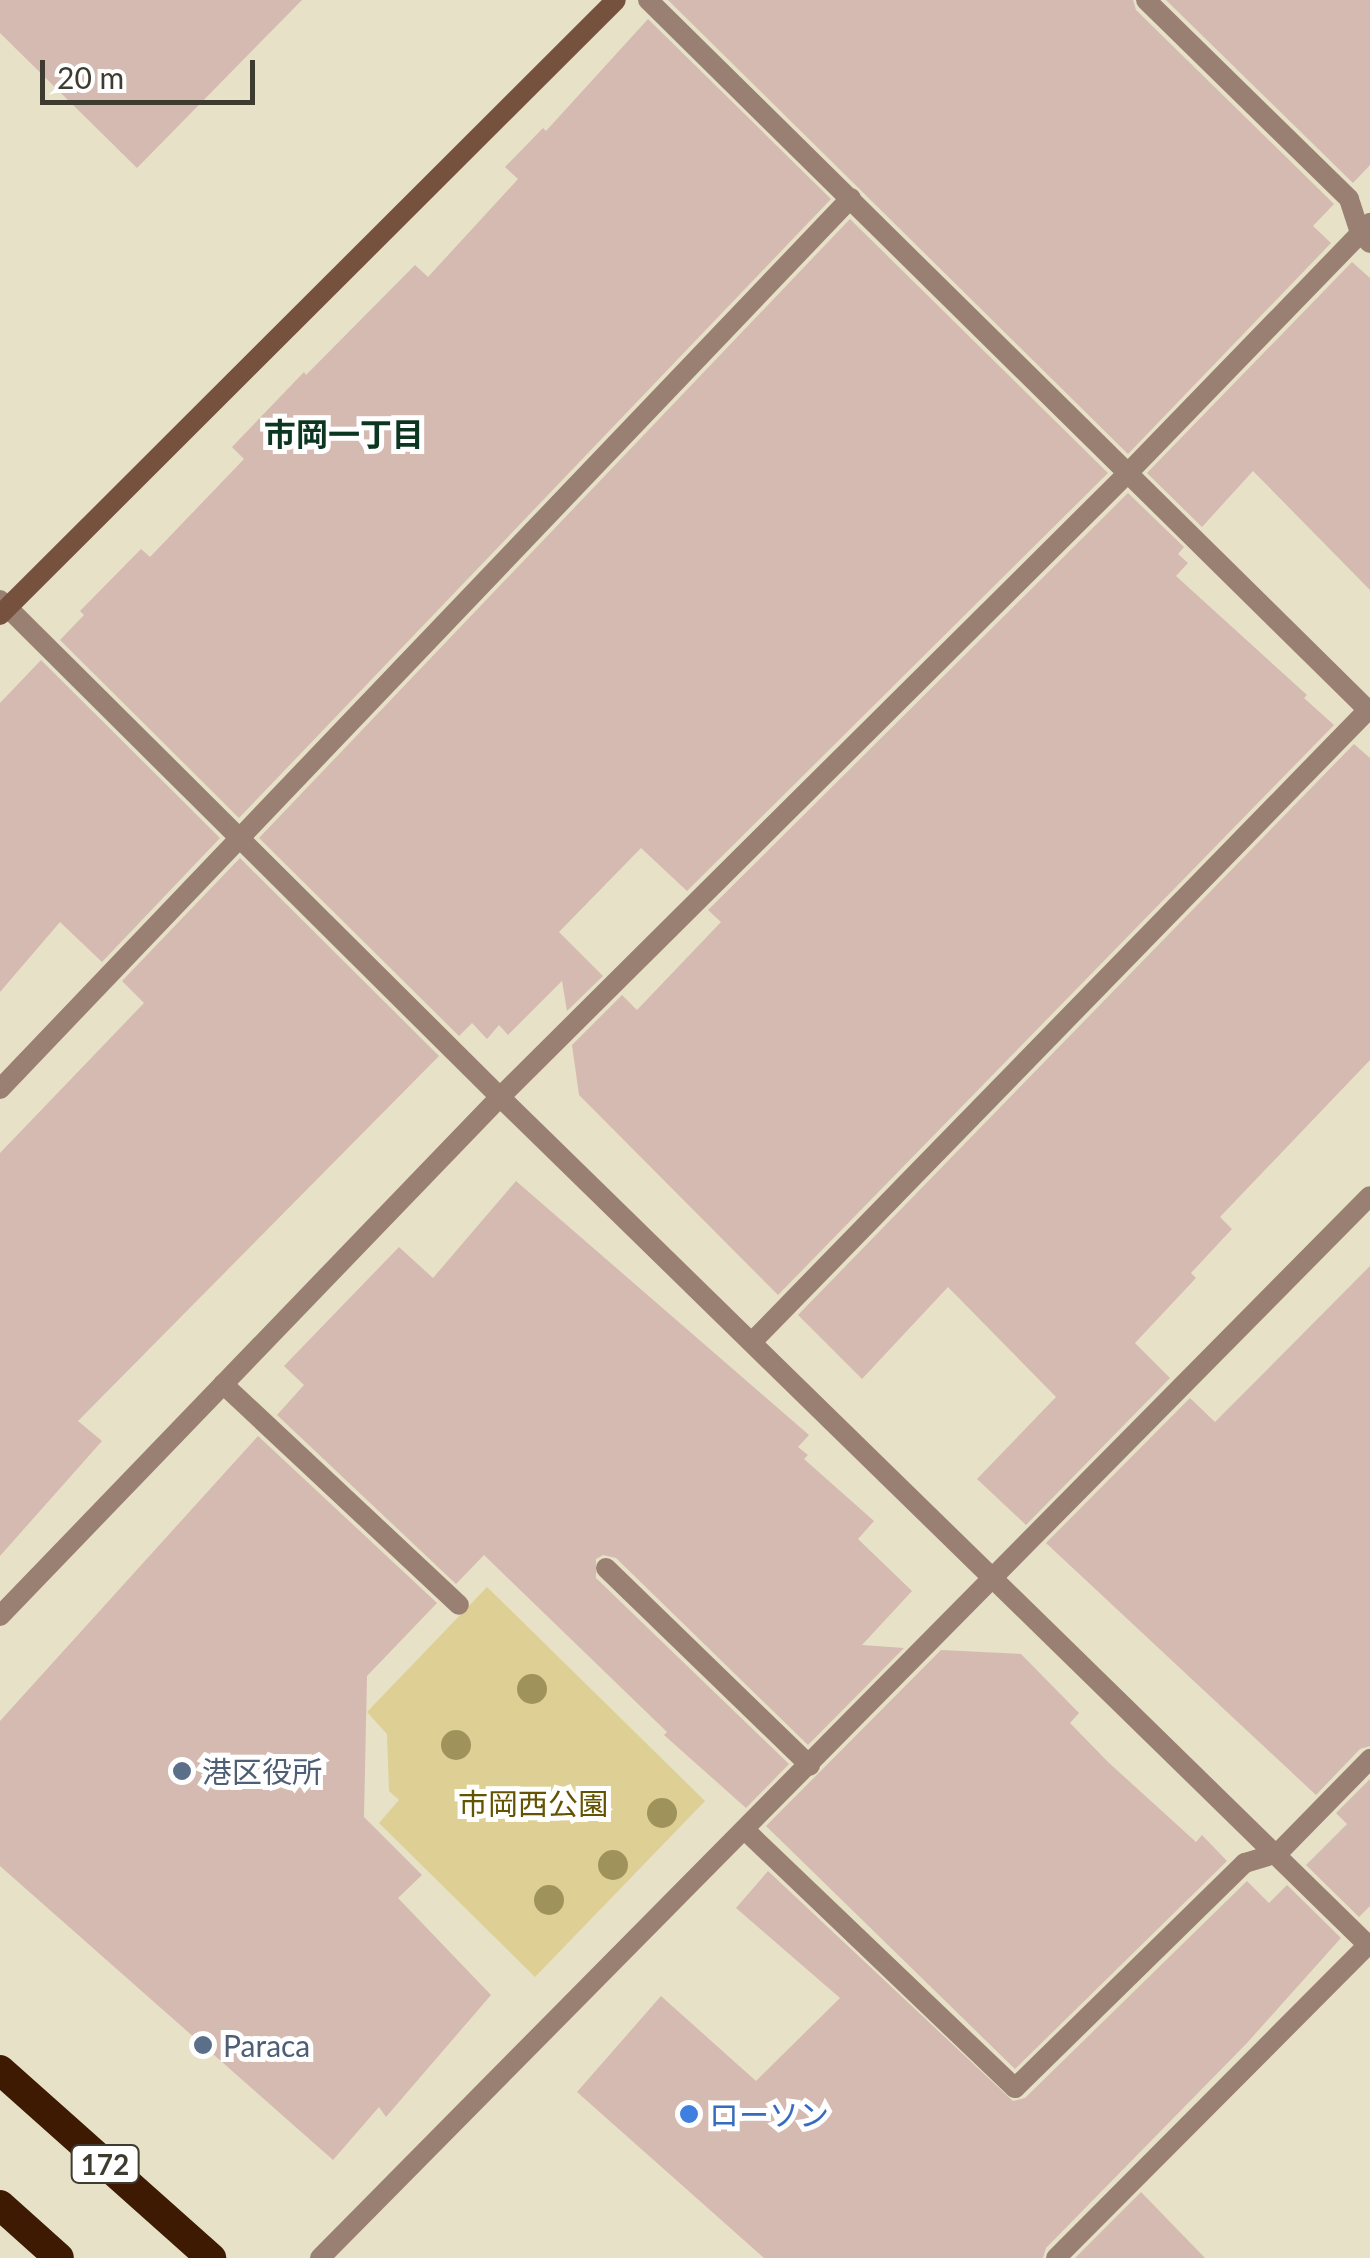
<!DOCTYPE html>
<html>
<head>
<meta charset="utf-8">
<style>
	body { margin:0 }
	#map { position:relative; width:1370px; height:2258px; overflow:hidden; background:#e7e1c8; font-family:Lato,"Noto Sans JP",sans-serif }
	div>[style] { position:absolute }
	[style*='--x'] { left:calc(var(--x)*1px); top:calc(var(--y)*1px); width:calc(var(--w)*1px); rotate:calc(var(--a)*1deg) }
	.green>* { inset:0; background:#decf95 }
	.building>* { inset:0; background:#d5bab1 }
	.lane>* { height:20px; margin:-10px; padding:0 10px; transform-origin:10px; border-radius:10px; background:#9a8072 }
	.street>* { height:20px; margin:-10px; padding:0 10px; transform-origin:10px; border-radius:10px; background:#9a8072 }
	.secondary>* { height:20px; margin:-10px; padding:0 10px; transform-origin:10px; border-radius:10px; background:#76523e }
	.highway>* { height:30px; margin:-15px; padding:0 15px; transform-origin:15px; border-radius:15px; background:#3f1a02 }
	.trees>* { width:30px; height:30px; margin:-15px; border-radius:50%; background:#9f935b }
	.dots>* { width:28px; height:28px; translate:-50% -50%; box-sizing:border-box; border:5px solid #fff; border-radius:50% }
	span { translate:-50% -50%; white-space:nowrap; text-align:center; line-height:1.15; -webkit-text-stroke:10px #fff; paint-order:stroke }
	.shield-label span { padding:2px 8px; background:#fff; border:2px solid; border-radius:8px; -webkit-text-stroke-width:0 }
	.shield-label { font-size:28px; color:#3e3b31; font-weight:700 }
	.service-label { font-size:30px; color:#4e5e75 }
	.left { translate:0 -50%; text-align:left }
	.park-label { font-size:30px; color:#645301 }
	.shop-label { font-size:30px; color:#366cbe }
	.neighbourhood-label { font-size:32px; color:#0d3620; font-weight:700 }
	.scale { position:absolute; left:40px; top:60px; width:215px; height:45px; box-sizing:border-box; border:5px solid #3e3b31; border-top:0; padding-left:12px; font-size:30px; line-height:35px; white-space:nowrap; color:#3e3b31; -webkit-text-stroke:8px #fff; paint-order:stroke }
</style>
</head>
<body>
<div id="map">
	<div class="green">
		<i style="clip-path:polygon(487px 1587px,705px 1801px,535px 1977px,379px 1823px,399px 1800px,389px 1791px,387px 1734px,367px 1712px)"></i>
	</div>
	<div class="building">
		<i style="clip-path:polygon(0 0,302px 0,137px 168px,0 33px)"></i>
		<i style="clip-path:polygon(668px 0,1133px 0,1136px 10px,1334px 204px,1313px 226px,1331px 243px,1128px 454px)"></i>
		<i style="clip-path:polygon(1166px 0,1370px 0,1370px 165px,1353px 183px)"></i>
		<i style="clip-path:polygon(648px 19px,831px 199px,239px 818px,60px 640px,84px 615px,80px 611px,141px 549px,150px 557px,244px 459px,232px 447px,304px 372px,306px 375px,415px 265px,428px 277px,518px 179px,505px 167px,543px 128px,546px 131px)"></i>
		<i style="clip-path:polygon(850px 219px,1108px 473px,687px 891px,641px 848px,559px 932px,603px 976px,567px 1011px,562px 981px,508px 1035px,499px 1025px,487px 1039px,472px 1023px,459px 1036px,259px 838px)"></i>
		<i style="clip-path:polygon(1352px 262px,1370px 278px,1370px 590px,1253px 471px,1202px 527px,1147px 473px)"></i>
		<i style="clip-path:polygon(1128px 493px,1184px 547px,1178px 554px,1188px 563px,1176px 576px,1307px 695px,1304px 698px,1334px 725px,778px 1295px,579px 1095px,572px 1045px,622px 995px,637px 1010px,721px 922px,708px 910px)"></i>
		<i style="clip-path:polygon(41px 660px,220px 838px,102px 962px,60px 922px,0 992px,0 703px)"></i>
		<i style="clip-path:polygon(1354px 744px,1370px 758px,1370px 1060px,1220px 1217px,1232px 1229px,1191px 1273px,1196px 1278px,1135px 1343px,1170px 1378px,1026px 1525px,977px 1479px,1056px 1397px,948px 1287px,862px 1379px,798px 1315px)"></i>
		<i style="clip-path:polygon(240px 858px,439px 1056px,78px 1421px,102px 1441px,0 1556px,0 1153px,144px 1003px,122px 981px)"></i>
		<i style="clip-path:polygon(516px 1181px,809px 1435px,798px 1447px,808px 1455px,804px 1459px,874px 1521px,858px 1539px,912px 1591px,862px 1645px,904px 1648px,808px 1745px,616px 1558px,603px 1555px,596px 1559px,596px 1578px,789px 1764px,746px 1808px,664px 1735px,667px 1732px,484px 1555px,456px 1584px,277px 1415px,304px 1385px,284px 1366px,399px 1247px,433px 1278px)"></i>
		<i style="clip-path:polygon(1370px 1266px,1370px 1746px,1360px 1749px,1316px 1795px,1046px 1543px,1190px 1398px,1215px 1422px)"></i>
		<i style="clip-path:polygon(258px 1436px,437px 1603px,367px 1676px,364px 1817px,422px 1875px,398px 1898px,491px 1995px,386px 2117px,379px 2107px,333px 2160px,0 1866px,0 1721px)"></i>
		<i style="clip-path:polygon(941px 1650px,1021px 1654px,1079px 1713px,1070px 1723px,1108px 1762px,1196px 1842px,1202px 1835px,1227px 1861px,1015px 2069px,766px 1826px)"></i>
		<i style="clip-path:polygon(1370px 1779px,1370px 1906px,1359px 1917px,1306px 1865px,1347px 1824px,1336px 1813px)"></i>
		<i style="clip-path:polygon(768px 1871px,1013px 2101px,1025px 2098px,1247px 1881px,1269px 1903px,1287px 1885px,1341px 1938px,1247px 2043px,1046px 2248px,1043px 2258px,764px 2258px,577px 2092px,661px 1996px,756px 2081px,840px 1998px,736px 1908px)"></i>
		<i style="clip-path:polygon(1141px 2192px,1205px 2258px,1075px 2258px)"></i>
	</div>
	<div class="lane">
		<i style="--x:223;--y:1384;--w:323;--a:43.1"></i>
	</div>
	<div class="street">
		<i style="--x:648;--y:0;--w:1014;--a:44.6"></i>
		<i style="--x:1146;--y:0;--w:284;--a:44.4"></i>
		<i style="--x:1349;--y:199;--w:36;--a:72"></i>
		<i style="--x:1360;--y:233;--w:14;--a:45"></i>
		<i style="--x:0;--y:600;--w:705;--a:44.83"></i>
		<i style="--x:500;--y:1097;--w:1216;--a:44.33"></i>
		<i style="--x:0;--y:1089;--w:1232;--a:-46.32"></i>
		<i style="--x:753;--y:1341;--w:881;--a:-45.74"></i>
		<i style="--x:606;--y:1568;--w:284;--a:44.1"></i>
		<i style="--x:0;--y:1616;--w:721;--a:-46.07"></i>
		<i style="--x:500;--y:1097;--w:887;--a:-44.82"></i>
		<i style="--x:1129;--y:472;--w:347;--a:-45.9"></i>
		<i style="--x:746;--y:1831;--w:372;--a:43.7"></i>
		<i style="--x:1015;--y:2088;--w:322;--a:-44.4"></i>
		<i style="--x:1245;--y:1863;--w:34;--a:-17"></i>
		<i style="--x:1278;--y:1853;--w:132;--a:-45.6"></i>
		<i style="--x:320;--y:2258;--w:1493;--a:-45.33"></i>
		<i style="--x:1056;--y:2258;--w:442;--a:-45.1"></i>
	</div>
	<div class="secondary">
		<i style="--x:0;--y:615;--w:870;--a:-44.95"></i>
	</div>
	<div class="highway">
		<i style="--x:0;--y:2070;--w:283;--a:41.7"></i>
		<i style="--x:0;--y:2205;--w:79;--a:41.9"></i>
	</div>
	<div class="trees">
		<i style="left:532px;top:1689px"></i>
		<i style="left:456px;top:1745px"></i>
		<i style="left:662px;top:1813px"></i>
		<i style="left:613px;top:1865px"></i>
		<i style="left:549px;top:1900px"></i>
	</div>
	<div class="dots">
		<i style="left:182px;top:1771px;background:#5c6f8a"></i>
		<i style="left:203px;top:2045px;background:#5c6f8a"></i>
		<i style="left:689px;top:2114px;background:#3f7fe0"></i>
	</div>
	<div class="shield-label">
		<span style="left:105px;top:2164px">172</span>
	</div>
	<div class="service-label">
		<span class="left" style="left:202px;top:1771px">港区役所</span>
		<span class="left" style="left:223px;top:2045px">Paraca</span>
	</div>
	<div class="park-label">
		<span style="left:533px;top:1803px">市岡西公園</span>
	</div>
	<div class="shop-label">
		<span class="left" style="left:709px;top:2114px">ローソン</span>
	</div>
	<div class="neighbourhood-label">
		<span style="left:344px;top:434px">市岡一丁目</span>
	</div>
	<div class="scale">20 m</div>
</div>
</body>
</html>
